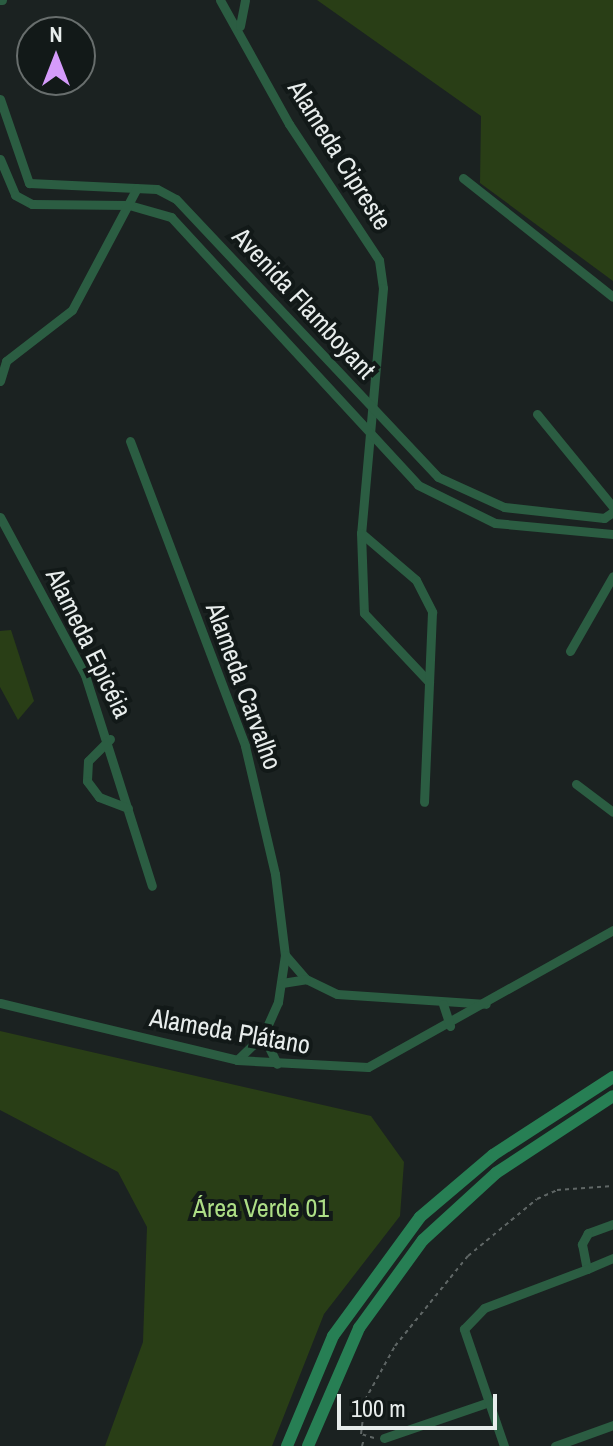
<!DOCTYPE html>
<html>
<head>
<meta charset="utf-8">
<style>
	body { margin:0 }
	#map { position:relative; width:613px; height:1446px; overflow:hidden; background:#1b2221; font-family:"Archivo Narrow",sans-serif }
	div>[style] { position:absolute }
	[style*='--x'] { left:calc(var(--x)*1px); top:calc(var(--y)*1px); width:calc(var(--w)*1px); rotate:calc(var(--a)*1deg) }
	.green>* { inset:0; background:#293e16 }
	.path>* { height:2px; margin-top:-1px; transform-origin:0; background:repeating-linear-gradient(90deg,#5f6665 0 4px,transparent 0 8px) }
	.minor>* { height:9px; margin:-4.5px; padding:0 4.5px; transform-origin:4.5px; border-radius:4.5px; background:#2b5d42 }
	.secondary>* { height:12px; margin:-6px; padding:0 6px; transform-origin:6px; border-radius:6px; background:#277f54 }
	span { translate:-50% -50%; white-space:nowrap; text-align:center; line-height:1.15; -webkit-text-stroke:8px #121918; paint-order:stroke }
	.street-label { font-size:26px; color:#e8edec }
	.park-label { font-size:26px; color:#adde86 }
	.north { position:absolute; left:16px; top:16px; width:80px; height:80px; box-sizing:border-box; background:#121918; border:2px solid #686e6d; border-radius:50%; rotate:0deg; font-size:22px; font-weight:700; line-height:32px; text-align:center; color:#e8edec }
	.north::after { content:''; display:block; margin:auto; width:28px; height:36px; background:#d59bfb; clip-path:polygon(50% 0,100% 100%,50% 72%,0 100%) }
	.scale { position:absolute; left:337px; top:1394px; width:160px; height:36px; box-sizing:border-box; border:4px solid #e8edec; border-top:0; padding-left:10px; font-size:24px; line-height:28px; white-space:nowrap; color:#e8edec; -webkit-text-stroke:6px #121918; paint-order:stroke }
</style>
</head>
<body>
<div id="map">
	<div class="green">
		<i style="clip-path:polygon(317px 0,613px 0,613px 281px,480px 183px,481px 116px)"></i>
		<i style="clip-path:polygon(11px 630px,34px 701px,18px 720px,0 687px,0 631px)"></i>
		<i style="clip-path:polygon(0 1031px,371px 1116px,404px 1162px,400px 1216px,324px 1314px,272px 1446px,105px 1446px,143px 1342px,147px 1227px,118px 1172px,0 1110px)"></i>
	</div>
	<div class="path">
		<i style="--x:374;--y:1438;--w:14;--a:-163"></i>
		<i style="--x:361;--y:1434;--w:34;--a:-83"></i>
		<i style="--x:365;--y:1400;--w:62;--a:-60.9"></i>
		<i style="--x:395;--y:1346;--w:116;--a:-51"></i>
		<i style="--x:468;--y:1256;--w:89;--a:-39.6"></i>
		<i style="--x:537;--y:1199;--w:22;--a:-24"></i>
		<i style="--x:557;--y:1190;--w:56;--a:-4.1"></i>
		<i style="--x:362;--y:1446;--w:7;--a:-74"></i>
	</div>
	<div class="minor">
		<i style="--x:0;--y:0;--w:2;--a:0"></i>
		<i style="--x:220;--y:0;--w:142;--a:60.9"></i>
		<i style="--x:289;--y:124;--w:163;--a:56.5"></i>
		<i style="--x:379;--y:260;--w:28;--a:82"></i>
		<i style="--x:383;--y:288;--w:246;--a:95.1"></i>
		<i style="--x:361;--y:533;--w:80;--a:87.9"></i>
		<i style="--x:364;--y:613;--w:95;--a:46.7"></i>
		<i style="--x:240;--y:26;--w:26;--a:-79"></i>
		<i style="--x:0;--y:99;--w:89;--a:71"></i>
		<i style="--x:29;--y:183;--w:128;--a:2.7"></i>
		<i style="--x:157;--y:189;--w:21;--a:28"></i>
		<i style="--x:176;--y:199;--w:382;--a:46.7"></i>
		<i style="--x:438;--y:477;--w:72;--a:24.4"></i>
		<i style="--x:504;--y:507;--w:101;--a:6.3"></i>
		<i style="--x:604;--y:518;--w:11;--a:-34"></i>
		<i style="--x:0;--y:159;--w:39;--a:67"></i>
		<i style="--x:15;--y:195;--w:19;--a:28"></i>
		<i style="--x:32;--y:204;--w:97;--a:0.6"></i>
		<i style="--x:129;--y:205;--w:44;--a:15.9"></i>
		<i style="--x:171;--y:217;--w:364;--a:47.3"></i>
		<i style="--x:418;--y:485;--w:86;--a:26.3"></i>
		<i style="--x:495;--y:523;--w:119;--a:5.3"></i>
		<i style="--x:463;--y:178;--w:191;--a:38.4"></i>
		<i style="--x:0;--y:381;--w:21;--a:-73"></i>
		<i style="--x:6;--y:361;--w:83;--a:-37.7"></i>
		<i style="--x:72;--y:310;--w:138;--a:-62"></i>
		<i style="--x:537;--y:414;--w:120;--a:50.7"></i>
		<i style="--x:130;--y:441;--w:326;--a:69.3"></i>
		<i style="--x:245;--y:746;--w:131;--a:76.8"></i>
		<i style="--x:275;--y:874;--w:82;--a:83"></i>
		<i style="--x:285;--y:955;--w:48;--a:98.5"></i>
		<i style="--x:278;--y:1002;--w:36;--a:114"></i>
		<i style="--x:263;--y:1035;--w:36;--a:136"></i>
		<i style="--x:0;--y:517;--w:179;--a:61.7"></i>
		<i style="--x:85;--y:675;--w:221;--a:72.4"></i>
		<i style="--x:361;--y:533;--w:72;--a:40.5"></i>
		<i style="--x:416;--y:580;--w:36;--a:63"></i>
		<i style="--x:432;--y:612;--w:190;--a:92.4"></i>
		<i style="--x:570;--y:651;--w:86;--a:-60.2"></i>
		<i style="--x:110;--y:739;--w:31;--a:135"></i>
		<i style="--x:88;--y:761;--w:20;--a:93"></i>
		<i style="--x:87;--y:781;--w:20;--a:53"></i>
		<i style="--x:99;--y:797;--w:31;--a:21"></i>
		<i style="--x:576;--y:784;--w:46;--a:37.1"></i>
		<i style="--x:285;--y:955;--w:32;--a:49"></i>
		<i style="--x:306;--y:979;--w:34;--a:26"></i>
		<i style="--x:337;--y:994;--w:149;--a:3.8"></i>
		<i style="--x:282;--y:983;--w:24;--a:-9"></i>
		<i style="--x:0;--y:1003;--w:244;--a:13.5"></i>
		<i style="--x:237;--y:1060;--w:131;--a:3.1"></i>
		<i style="--x:368;--y:1067;--w:281;--a:-29.2"></i>
		<i style="--x:443;--y:1004;--w:23;--a:72"></i>
		<i style="--x:263;--y:1035;--w:32;--a:64"></i>
		<i style="--x:613;--y:1224;--w:27;--a:160"></i>
		<i style="--x:588;--y:1233;--w:13;--a:119"></i>
		<i style="--x:582;--y:1244;--w:25;--a:79"></i>
		<i style="--x:587;--y:1269;--w:28;--a:-23"></i>
		<i style="--x:384;--y:1438;--w:108;--a:-18.9"></i>
		<i style="--x:504;--y:1446;--w:124;--a:-108.9"></i>
		<i style="--x:464;--y:1329;--w:29;--a:-46"></i>
		<i style="--x:484;--y:1308;--w:110;--a:-20.7"></i>
		<i style="--x:555;--y:1446;--w:62;--a:-19.9"></i>
	</div>
	<div class="secondary">
		<i style="--x:287;--y:1446;--w:119;--a:-67.3"></i>
		<i style="--x:333;--y:1336;--w:147;--a:-53.8"></i>
		<i style="--x:420;--y:1217;--w:96;--a:-40.3"></i>
		<i style="--x:493;--y:1155;--w:143;--a:-33"></i>
		<i style="--x:308;--y:1446;--w:129;--a:-66.6"></i>
		<i style="--x:359;--y:1328;--w:109;--a:-54"></i>
		<i style="--x:423;--y:1240;--w:99;--a:-42.5"></i>
		<i style="--x:496;--y:1173;--w:140;--a:-33.3"></i>
	</div>
	<div class="street-label">
		<span style="left:340px;top:155px;rotate:58deg">Alameda Cipreste</span>
		<span style="left:304px;top:303px;rotate:47deg">Avenida Flamboyant</span>
		<span style="left:89px;top:643px;rotate:64deg">Alameda Epicéia</span>
		<span style="left:244px;top:686px;rotate:70deg">Alameda Carvalho</span>
		<span style="left:230px;top:1031px;rotate:10deg">Alameda Plátano</span>
	</div>
	<div class="park-label">
		<span style="left:261px;top:1208px">Área Verde 01</span>
	</div>
	<div class="north">N</div>
	<div class="scale">100 m</div>
</div>
</body>
</html>
